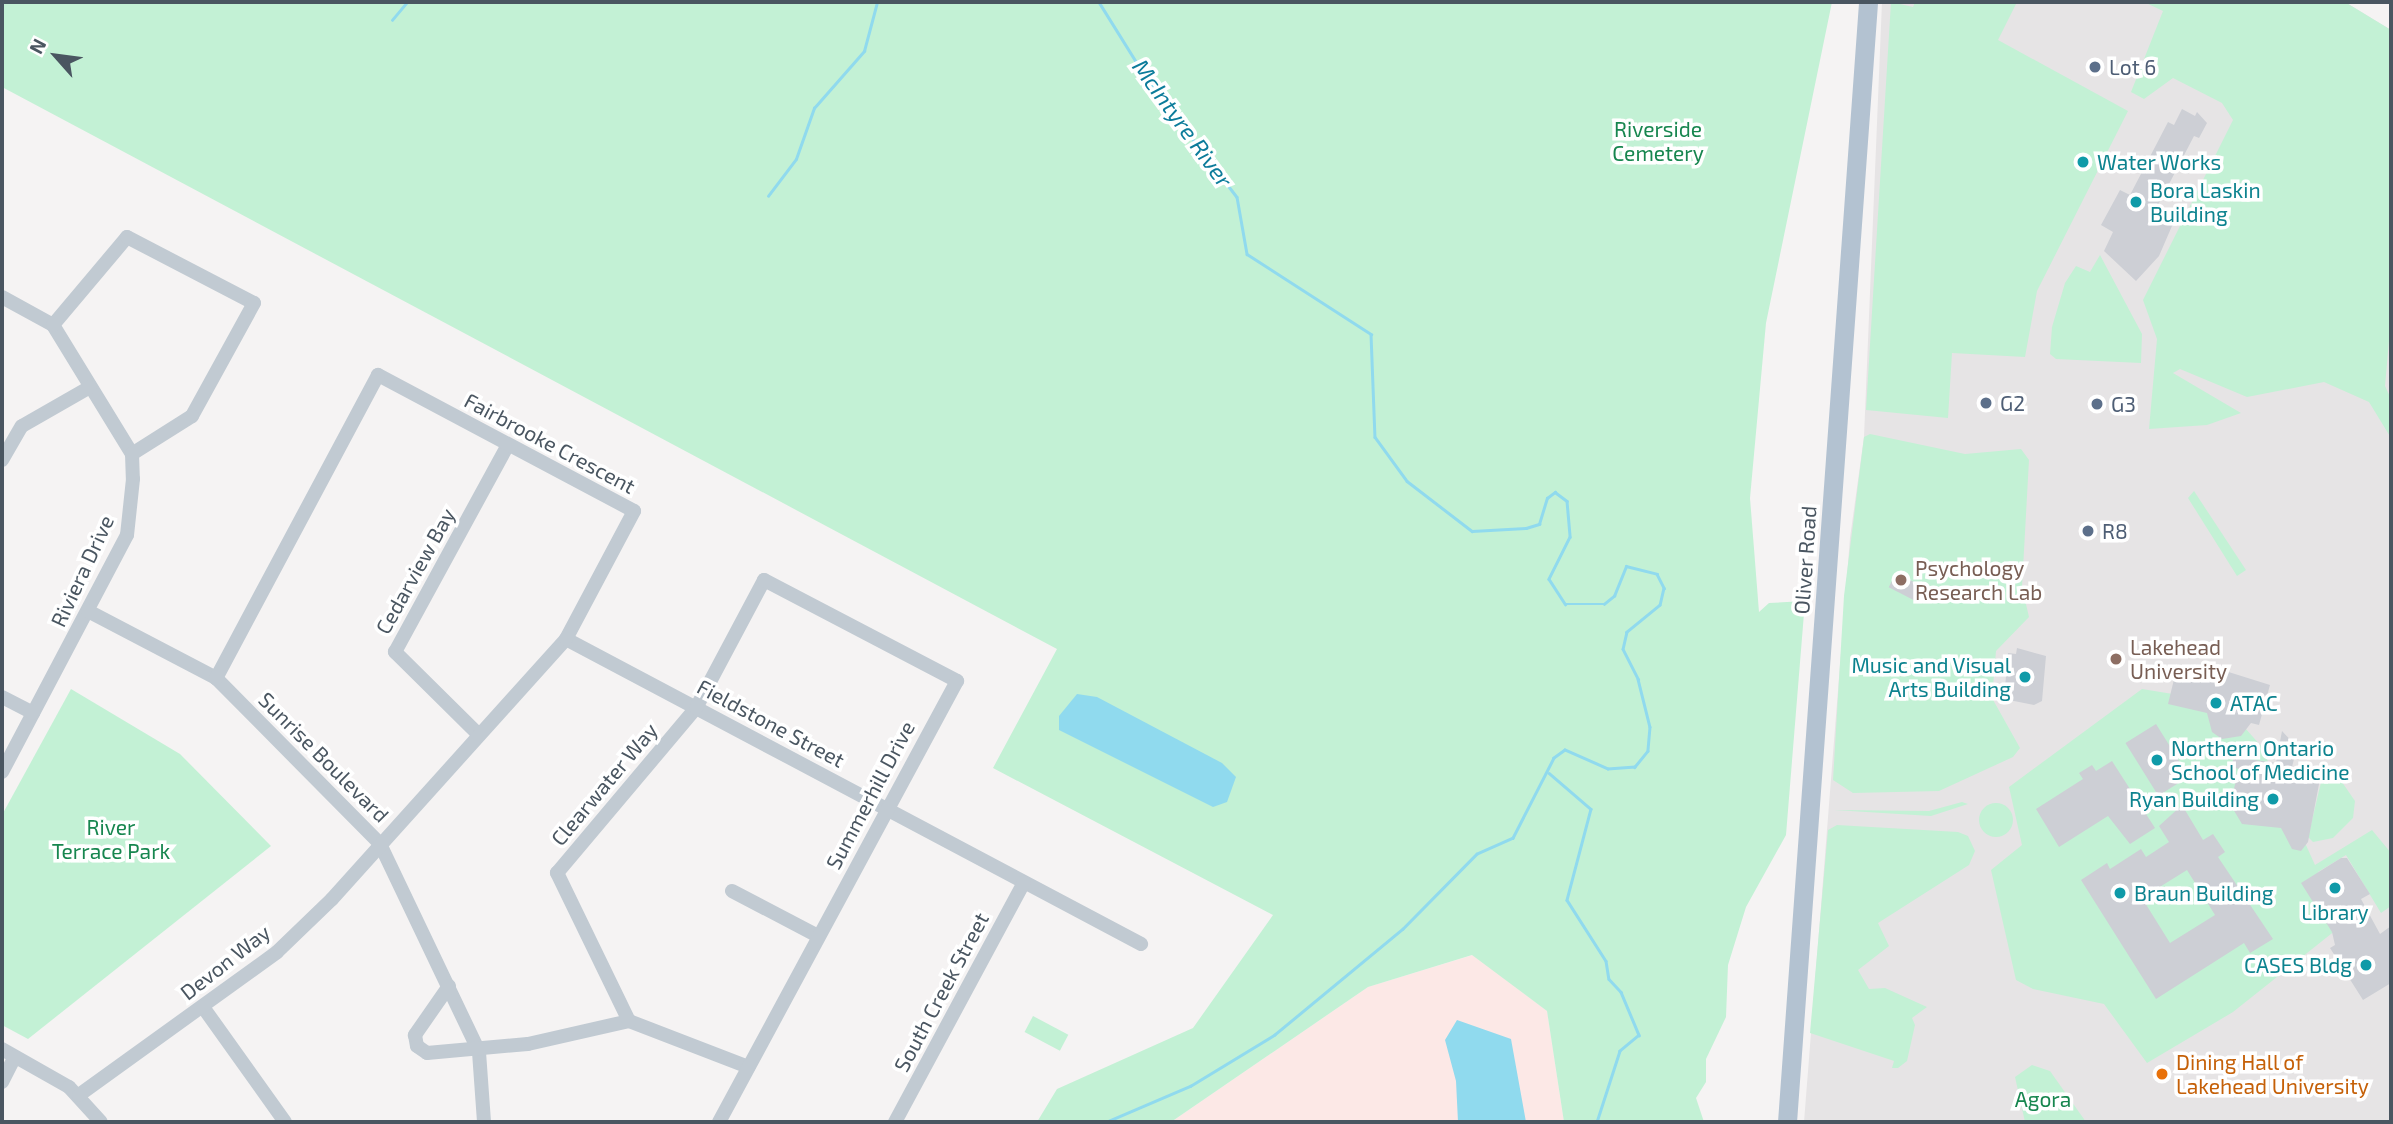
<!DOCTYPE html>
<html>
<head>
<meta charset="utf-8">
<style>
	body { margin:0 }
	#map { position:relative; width:2393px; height:1124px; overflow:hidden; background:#f5f3f3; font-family:"Exo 2",sans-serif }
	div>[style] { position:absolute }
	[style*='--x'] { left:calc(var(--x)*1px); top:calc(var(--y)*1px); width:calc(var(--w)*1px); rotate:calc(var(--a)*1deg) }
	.education>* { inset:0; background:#e6e4e5 }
	.medical>* { inset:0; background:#fce8e6 }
	.green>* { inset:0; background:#c3f1d5; transform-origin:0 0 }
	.round { border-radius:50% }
	.water>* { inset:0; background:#90daee }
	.stream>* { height:2.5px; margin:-1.25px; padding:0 1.25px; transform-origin:1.25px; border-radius:1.25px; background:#90daee }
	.building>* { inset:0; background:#cdcfd5; transform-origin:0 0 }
	.minor>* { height:14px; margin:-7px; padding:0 7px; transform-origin:7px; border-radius:7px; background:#c1cad2 }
	.major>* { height:19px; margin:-9.5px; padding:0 9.5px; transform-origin:9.5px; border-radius:9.5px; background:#b3c2d1 }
	.dots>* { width:19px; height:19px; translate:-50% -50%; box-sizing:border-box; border:4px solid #fff; border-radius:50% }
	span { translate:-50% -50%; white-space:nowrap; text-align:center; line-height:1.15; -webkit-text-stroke:7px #fff; paint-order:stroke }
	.service-label { font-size:21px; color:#4e5e75 }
	.left { translate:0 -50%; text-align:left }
	.park-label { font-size:21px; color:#17864f }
	.culture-label { font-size:21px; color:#0d838f }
	.right { translate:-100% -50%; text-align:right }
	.street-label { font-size:21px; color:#4a5661 }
	.education-label { font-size:21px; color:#785e54 }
	.food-label { font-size:21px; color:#c56008 }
	.water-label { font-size:23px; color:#0c7c9b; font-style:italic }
	.frame { position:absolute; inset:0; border:4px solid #4a5661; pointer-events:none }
	.north { position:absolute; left:21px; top:21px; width:70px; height:70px; -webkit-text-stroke:5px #fff; paint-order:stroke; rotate:298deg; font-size:19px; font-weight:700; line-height:28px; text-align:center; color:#4a5661 }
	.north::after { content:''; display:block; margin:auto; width:24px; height:32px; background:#4a5661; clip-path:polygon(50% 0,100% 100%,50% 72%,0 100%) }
</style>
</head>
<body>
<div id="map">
	<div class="education">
		<i style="clip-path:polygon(1882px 2px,2345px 2px,2391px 30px,2391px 1122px,1804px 1122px,1850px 538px,1864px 437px)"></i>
	</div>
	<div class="medical">
		<i style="clip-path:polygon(1473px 955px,1547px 1011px,1564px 1122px,1171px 1122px,1368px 987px)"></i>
	</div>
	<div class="green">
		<i style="clip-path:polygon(2px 2px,1832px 2px,1766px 323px,1750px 498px,1759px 612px,1769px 603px,1805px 601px,1786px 835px,1746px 907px,1728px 965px,1726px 1017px,1706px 1059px,1706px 1082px,1696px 1098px,1704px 1122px,1564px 1122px,1547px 1011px,1472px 955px,1368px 987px,1171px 1122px,1037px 1122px,1057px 1089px,1193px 1028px,1273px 915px,993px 768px,1057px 649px,2px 87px)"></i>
		<i style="clip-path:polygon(1891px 2px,1913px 7px,1915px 2px,2017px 2px,1998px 40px,2128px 111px,2037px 291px,2025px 357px,1952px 353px,1948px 418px,1866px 410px)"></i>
		<i style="clip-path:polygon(2144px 2px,2345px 2px,2391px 30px,2391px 318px,2385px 386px,2391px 399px,2391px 438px,2369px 402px,2324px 382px,2247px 397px,2180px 369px,2173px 373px,2241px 413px,2207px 425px,2149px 429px,2157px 339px,2143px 300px,2233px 120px,2222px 103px,2173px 78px,2144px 99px,2131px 92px,2163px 11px)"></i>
		<i style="clip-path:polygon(2100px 255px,2142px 334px,2141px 363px,2056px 359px,2050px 354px,2052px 327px,2065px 283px,2076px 266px,2090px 272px)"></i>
		<i style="clip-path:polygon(1870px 434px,1965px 454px,2021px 449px,2029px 460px,2022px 587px,2029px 617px,1996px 651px,1992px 698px,2020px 748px,2013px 757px,1939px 791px,1853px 793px,1833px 780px,1844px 596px,1864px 437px)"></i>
		<i style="clip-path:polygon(2194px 491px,2246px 570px,2237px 576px,2188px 498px)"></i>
		<i style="clip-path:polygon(71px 689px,180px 754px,271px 846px,28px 1039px,2px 1025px,2px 815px)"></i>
		<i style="clip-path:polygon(2142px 689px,2222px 702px,2261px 746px,2315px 865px,2372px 830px,2391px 853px,2391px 906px,2381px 913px,2346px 855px,2318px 872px,2341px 926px,2233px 1012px,2147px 1063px,2104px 1004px,2033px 989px,2016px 980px,1991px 870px,2022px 845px,2009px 787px)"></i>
		<i style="clip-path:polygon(2333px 769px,2355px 801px,2353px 818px,2333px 838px,2313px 842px,2308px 837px,2323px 774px)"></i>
		<i style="clip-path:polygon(1962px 802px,1968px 804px,1931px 816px,1834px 810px,1929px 811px)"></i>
		<i class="round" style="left:1979px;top:803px;width:34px;height:34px"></i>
		<i style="clip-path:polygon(1837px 825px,1958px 832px,1968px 836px,1975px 851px,1969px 865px,1878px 923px,1889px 946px,1858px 970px,1869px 989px,1885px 988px,1927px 1007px,1912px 1018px,1915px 1025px,1907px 1061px,1898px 1068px,1892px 1068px,1894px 1061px,1810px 1033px,1828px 830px)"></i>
		<i style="left:1033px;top:1016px;width:40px;height:18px;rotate:28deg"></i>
		<i style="clip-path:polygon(2032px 1065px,2050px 1071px,2086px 1122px,2025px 1122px,2015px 1077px)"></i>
	</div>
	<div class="water">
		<i style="clip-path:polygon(1077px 694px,1097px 697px,1222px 763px,1236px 777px,1227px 802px,1213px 807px,1059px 730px,1059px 716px)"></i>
		<i style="clip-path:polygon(1457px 1020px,1511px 1039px,1526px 1122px,1458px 1122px,1456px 1081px,1445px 1040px)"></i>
	</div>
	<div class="stream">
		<i style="--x:1099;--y:2;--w:91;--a:58.1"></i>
		<i style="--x:1147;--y:79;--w:148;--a:52.7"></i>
		<i style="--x:1237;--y:197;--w:58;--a:80"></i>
		<i style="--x:1247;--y:254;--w:148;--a:32.8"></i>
		<i style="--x:1371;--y:334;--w:103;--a:87.8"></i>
		<i style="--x:1375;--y:437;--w:54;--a:54"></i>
		<i style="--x:1407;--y:481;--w:82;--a:37.6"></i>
		<i style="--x:1472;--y:531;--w:54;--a:-3.2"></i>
		<i style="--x:1526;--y:528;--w:14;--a:-17"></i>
		<i style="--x:1539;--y:524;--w:27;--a:-73"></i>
		<i style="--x:1547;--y:498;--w:10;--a:-37"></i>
		<i style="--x:1555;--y:492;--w:15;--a:37"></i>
		<i style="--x:1567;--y:501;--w:36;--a:85"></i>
		<i style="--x:1570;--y:537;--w:47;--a:116.6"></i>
		<i style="--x:1549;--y:579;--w:30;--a:57"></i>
		<i style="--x:1565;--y:604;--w:39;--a:0"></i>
		<i style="--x:1604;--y:604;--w:13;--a:-39"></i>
		<i style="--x:1614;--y:596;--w:32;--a:-68"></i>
		<i style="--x:1626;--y:566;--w:32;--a:14"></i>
		<i style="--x:1657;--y:574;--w:16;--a:63"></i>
		<i style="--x:1664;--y:588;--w:17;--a:103"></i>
		<i style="--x:1660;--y:605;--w:43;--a:140.7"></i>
		<i style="--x:1627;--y:632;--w:17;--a:103"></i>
		<i style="--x:1623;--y:649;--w:34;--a:63"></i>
		<i style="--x:1638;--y:679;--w:49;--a:76"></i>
		<i style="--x:1650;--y:727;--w:24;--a:95"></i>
		<i style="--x:1648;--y:751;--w:21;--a:129"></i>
		<i style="--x:1635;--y:767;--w:27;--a:176"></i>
		<i style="--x:1608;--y:769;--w:47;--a:-156.2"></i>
		<i style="--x:1565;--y:750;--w:14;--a:144"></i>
		<i style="--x:1554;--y:758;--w:90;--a:117.1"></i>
		<i style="--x:1513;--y:838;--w:39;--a:156"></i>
		<i style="--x:1477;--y:854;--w:105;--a:134.6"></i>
		<i style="--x:1403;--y:929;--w:166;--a:140.4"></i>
		<i style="--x:1275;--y:1035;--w:98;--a:148.7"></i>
		<i style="--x:1191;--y:1086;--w:91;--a:156.8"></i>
		<i style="--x:392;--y:20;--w:23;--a:-50"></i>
		<i style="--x:768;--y:196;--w:46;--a:-52.9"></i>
		<i style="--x:796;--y:159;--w:54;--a:-70.6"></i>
		<i style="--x:814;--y:108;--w:76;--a:-48.7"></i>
		<i style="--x:864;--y:51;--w:51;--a:-75.1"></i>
		<i style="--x:1549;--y:773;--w:55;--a:40.6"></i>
		<i style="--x:1591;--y:809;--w:94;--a:104.8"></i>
		<i style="--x:1567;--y:900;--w:72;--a:57.4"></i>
		<i style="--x:1606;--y:961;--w:18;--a:81"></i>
		<i style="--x:1609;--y:979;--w:18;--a:47"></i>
		<i style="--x:1621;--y:992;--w:47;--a:67.3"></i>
		<i style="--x:1639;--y:1035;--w:25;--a:140"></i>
		<i style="--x:1620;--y:1051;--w:75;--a:107.9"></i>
	</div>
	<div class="building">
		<i style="clip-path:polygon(2182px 109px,2195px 116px,2197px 112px,2207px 123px,2199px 138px,2194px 136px,2156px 209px,2175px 219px,2159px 256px,2136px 281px,2104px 251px,2113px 232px,2101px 225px,2120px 190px,2130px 195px,2168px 122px,2174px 125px)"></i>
		<i style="left:1896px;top:573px;width:30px;height:16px;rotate:27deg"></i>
		<i style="clip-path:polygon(2017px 648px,2046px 656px,2042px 701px,2034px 705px,2004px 699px,2008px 653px,2016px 654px)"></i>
		<i style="clip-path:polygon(2177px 667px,2219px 669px,2270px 685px,2259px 725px,2251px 723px,2241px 736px,2222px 739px,2212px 732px,2207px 713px,2168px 704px)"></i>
		<i style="left:2156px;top:724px;width:62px;height:36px;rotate:58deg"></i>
		<i style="clip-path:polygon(2282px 731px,2297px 747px,2288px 783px,2307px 771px,2319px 784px,2308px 842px,2301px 851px,2292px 849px,2281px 828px,2242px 824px,2230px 804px,2239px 769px,2231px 767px,2234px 757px,2276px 763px)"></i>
		<i style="clip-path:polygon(2112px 761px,2155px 828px,2130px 844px,2108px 816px,2059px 847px,2036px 809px,2083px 779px,2079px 773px,2092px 765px,2096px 771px)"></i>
		<i style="clip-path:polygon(evenodd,2182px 805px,2203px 840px,2213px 834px,2225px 852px,2218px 857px,2273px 939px,2250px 953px,2244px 943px,2156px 999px,2081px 880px,2107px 863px,2110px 869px,2141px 849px,2146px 857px,2169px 842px,2159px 826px,2182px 805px,2187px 870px,2215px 915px,2170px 943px,2142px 898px,2187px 870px)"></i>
		<i style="clip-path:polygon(2341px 858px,2347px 858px,2370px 894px,2361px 899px,2380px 934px,2391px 926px,2391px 983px,2363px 1000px,2330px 948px,2335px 945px,2332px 932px,2301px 883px)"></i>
	</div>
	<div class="minor">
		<i style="--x:2;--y:297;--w:58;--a:28.8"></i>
		<i style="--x:53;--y:325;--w:151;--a:58.5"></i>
		<i style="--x:132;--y:454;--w:25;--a:88"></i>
		<i style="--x:133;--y:479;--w:56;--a:96.1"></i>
		<i style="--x:127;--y:535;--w:268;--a:117.8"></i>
		<i style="--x:53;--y:325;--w:115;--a:-49.9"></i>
		<i style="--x:127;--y:237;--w:143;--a:27.5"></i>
		<i style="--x:254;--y:303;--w:129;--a:118.8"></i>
		<i style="--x:192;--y:416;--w:71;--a:147.7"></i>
		<i style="--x:2;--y:460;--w:39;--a:-60"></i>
		<i style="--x:22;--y:426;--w:78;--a:-29.8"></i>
		<i style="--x:88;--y:611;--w:144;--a:27.6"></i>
		<i style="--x:216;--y:678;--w:233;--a:45.3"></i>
		<i style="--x:380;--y:844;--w:230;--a:64.5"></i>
		<i style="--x:479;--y:1052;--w:70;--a:85.9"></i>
		<i style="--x:566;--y:639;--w:651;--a:27.94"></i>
		<i style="--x:2;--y:697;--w:35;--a:27"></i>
		<i style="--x:478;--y:734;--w:117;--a:-135.3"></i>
		<i style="--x:395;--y:652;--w:236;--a:-61.4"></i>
		<i style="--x:732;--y:891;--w:97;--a:27.6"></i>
		<i style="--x:449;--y:986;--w:60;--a:124.8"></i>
		<i style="--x:415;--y:1035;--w:11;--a:80"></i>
		<i style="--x:417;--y:1046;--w:12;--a:35"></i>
		<i style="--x:427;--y:1053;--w:101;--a:-5.1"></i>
		<i style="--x:528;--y:1044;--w:104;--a:-12.8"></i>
		<i style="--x:629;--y:1021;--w:128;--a:21.1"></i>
		<i style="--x:203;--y:1007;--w:141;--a:54.5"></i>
		<i style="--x:629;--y:1021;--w:165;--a:-115.9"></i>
		<i style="--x:557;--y:873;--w:216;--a:-49.9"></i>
		<i style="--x:696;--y:708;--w:145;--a:-62"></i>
		<i style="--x:764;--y:580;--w:218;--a:27.6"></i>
		<i style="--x:957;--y:681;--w:501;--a:118.35"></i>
		<i style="--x:2;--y:1049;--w:77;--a:29.6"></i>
		<i style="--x:69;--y:1087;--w:47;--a:47.6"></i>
		<i style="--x:2;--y:1082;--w:28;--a:-63"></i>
		<i style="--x:79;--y:1095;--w:244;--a:-35.8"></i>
		<i style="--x:277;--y:952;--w:76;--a:-43.9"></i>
		<i style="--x:332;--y:899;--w:350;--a:-48"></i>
		<i style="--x:566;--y:639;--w:145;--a:-62"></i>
		<i style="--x:634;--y:511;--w:290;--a:-152"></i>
		<i style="--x:378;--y:375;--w:344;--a:118.1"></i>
		<i style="--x:895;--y:1122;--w:272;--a:-61.7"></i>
	</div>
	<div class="major">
		<i style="--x:1787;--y:1122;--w:1123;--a:-85.86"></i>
	</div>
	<div class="dots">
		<i style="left:2095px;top:67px;background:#5c6f8a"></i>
		<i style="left:2083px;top:162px;background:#0f9aa8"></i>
		<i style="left:2136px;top:202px;background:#0f9aa8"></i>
		<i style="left:1986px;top:403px;background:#5c6f8a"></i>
		<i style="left:2097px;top:404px;background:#5c6f8a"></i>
		<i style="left:2088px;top:531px;background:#5c6f8a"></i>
		<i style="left:1901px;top:580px;background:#8d6e63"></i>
		<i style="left:2116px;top:659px;background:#8d6e63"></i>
		<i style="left:2025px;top:677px;background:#0f9aa8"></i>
		<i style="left:2216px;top:703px;background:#0f9aa8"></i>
		<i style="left:2157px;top:760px;background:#0f9aa8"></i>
		<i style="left:2273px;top:799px;background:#0f9aa8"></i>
		<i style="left:2335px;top:888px;background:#0f9aa8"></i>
		<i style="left:2120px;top:893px;background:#0f9aa8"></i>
		<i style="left:2366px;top:965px;background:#0f9aa8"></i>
		<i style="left:2162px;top:1074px;background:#e8710a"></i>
	</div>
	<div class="service-label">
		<span class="left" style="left:2109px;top:67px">Lot 6</span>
		<span class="left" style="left:2000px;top:403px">G2</span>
		<span class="left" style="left:2111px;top:404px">G3</span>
		<span class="left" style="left:2102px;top:531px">R8</span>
	</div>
	<div class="park-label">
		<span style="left:1658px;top:141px">Riverside<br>Cemetery</span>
		<span style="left:111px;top:839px">River<br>Terrace Park</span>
		<span style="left:2043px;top:1099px">Agora</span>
	</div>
	<div class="culture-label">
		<span class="left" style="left:2097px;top:162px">Water Works</span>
		<span class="left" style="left:2150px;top:202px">Bora Laskin<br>Building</span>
		<span class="right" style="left:2011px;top:677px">Music and Visual<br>Arts Building</span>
		<span class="left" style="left:2230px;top:703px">ATAC</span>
		<span class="left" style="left:2171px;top:760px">Northern Ontario<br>School of Medicine</span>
		<span class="right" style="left:2259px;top:799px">Ryan Building</span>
		<span class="left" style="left:2134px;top:893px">Braun Building</span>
		<span style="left:2335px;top:912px">Library</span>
		<span class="right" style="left:2352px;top:965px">CASES Bldg</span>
	</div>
	<div class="street-label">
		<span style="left:550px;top:443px;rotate:28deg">Fairbrooke Crescent</span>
		<span style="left:1805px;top:560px;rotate:-86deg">Oliver Road</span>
		<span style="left:82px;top:571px;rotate:-65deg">Riviera Drive</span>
		<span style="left:415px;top:571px;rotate:-61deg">Cedarview Bay</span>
		<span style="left:771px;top:723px;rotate:28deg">Fieldstone Street</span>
		<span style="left:324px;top:757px;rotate:45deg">Sunrise Boulevard</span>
		<span style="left:604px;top:784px;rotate:-50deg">Clearwater Way</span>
		<span style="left:870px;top:795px;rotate:-62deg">Summerhill Drive</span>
		<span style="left:225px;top:962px;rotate:-38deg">Devon Way</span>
		<span style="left:941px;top:992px;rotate:-62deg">South Creek Street</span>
	</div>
	<div class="education-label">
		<span class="left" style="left:1915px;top:580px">Psychology<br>Research Lab</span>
		<span class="left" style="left:2130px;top:659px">Lakehead<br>University</span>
	</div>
	<div class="food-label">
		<span class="left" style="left:2176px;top:1074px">Dining Hall of<br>Lakehead University</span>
	</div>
	<div class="water-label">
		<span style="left:1183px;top:123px;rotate:54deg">McIntyre River</span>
	</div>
	<div class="frame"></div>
	<div class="north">N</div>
</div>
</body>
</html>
